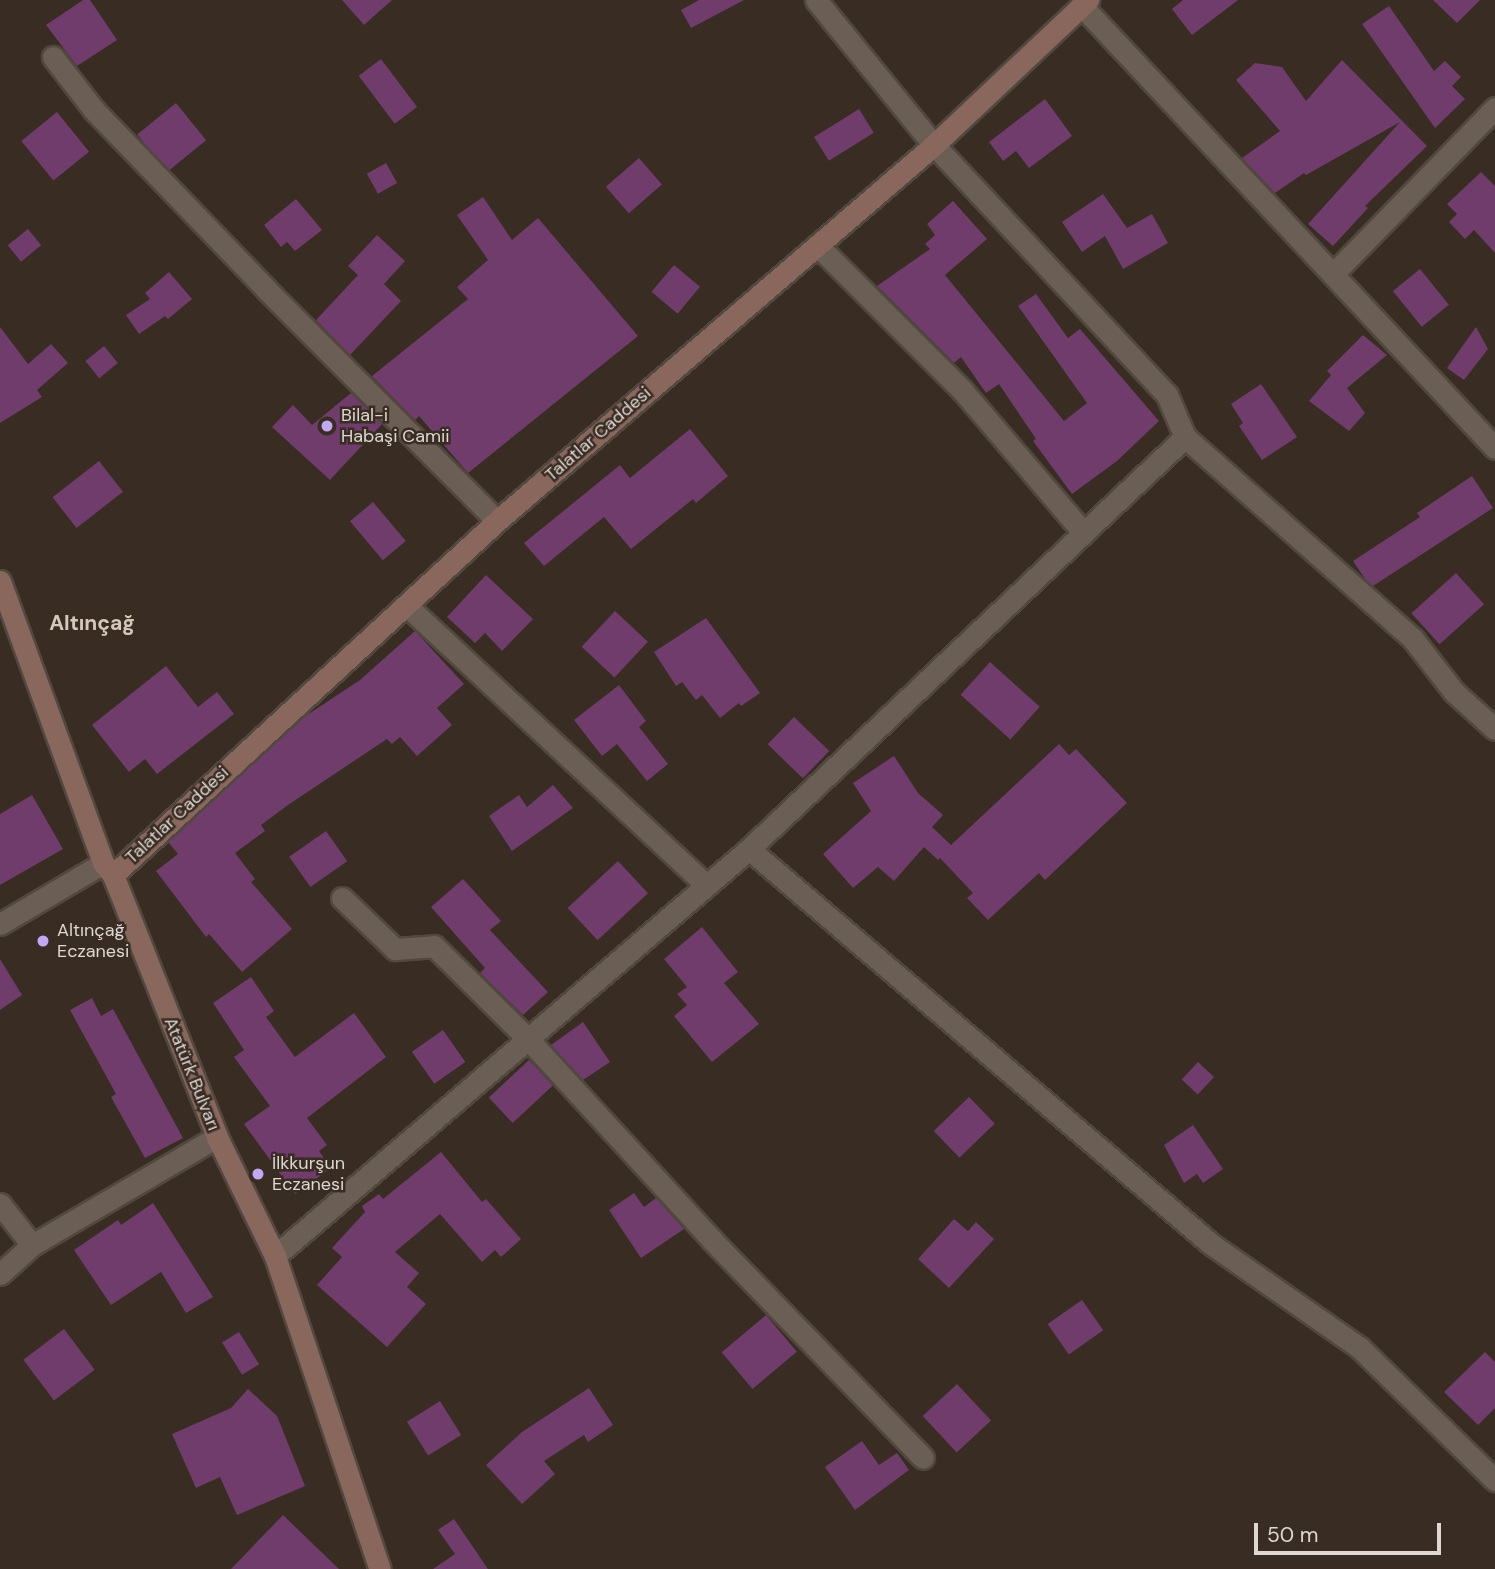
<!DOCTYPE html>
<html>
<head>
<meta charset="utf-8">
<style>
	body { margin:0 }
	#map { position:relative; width:1495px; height:1569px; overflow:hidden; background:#382c23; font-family:"DM Sans",sans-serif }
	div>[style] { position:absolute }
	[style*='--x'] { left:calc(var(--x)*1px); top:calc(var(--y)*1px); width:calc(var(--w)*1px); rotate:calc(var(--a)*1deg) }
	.building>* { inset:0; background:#6f3c6c; transform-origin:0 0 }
	.roads { filter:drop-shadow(2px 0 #51483f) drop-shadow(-2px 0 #51483f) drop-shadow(0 2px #51483f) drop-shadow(0 -2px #51483f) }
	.street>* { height:21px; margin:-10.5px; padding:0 10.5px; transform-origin:10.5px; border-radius:10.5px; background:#6b5e54 }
	.secondary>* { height:21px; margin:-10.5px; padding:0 10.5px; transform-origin:10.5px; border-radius:10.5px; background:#89675d }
	.dots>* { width:19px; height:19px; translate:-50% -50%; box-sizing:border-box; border:4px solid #382c23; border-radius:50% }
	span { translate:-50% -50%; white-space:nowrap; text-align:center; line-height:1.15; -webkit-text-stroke:5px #382c23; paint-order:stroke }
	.poi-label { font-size:18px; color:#dfd8d2 }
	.left { translate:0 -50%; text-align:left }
	.street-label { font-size:18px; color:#dfd8d2 }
	.quarter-label { font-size:21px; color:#d6c7bb; font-weight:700 }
	.scale { position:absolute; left:1254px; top:1523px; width:187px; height:32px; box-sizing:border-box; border:4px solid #dfd8d2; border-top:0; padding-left:9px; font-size:21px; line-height:24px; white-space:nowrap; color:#dfd8d2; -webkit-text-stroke:5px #382c23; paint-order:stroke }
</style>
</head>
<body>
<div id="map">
	<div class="building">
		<i style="clip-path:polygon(83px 0,90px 0,117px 40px,77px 66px,46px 25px)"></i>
		<i style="clip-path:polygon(342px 0,392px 0,364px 25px)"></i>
		<i style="clip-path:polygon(699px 0,744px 0,691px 28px,681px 10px)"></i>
		<i style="clip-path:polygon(1183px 0,1238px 0,1192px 35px,1172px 9px)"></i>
		<i style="clip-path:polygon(1433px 0,1480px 0,1457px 23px)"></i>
		<i style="clip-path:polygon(1389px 6px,1434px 71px,1445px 61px,1461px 77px,1452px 86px,1465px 99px,1435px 128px,1362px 24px)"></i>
		<i style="left:381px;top:59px;width:60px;height:28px;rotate:53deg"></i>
		<i style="clip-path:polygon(1342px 60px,1427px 146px,1365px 206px,1368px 208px,1333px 246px,1308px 224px,1400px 122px,1306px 175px,1304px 173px,1275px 193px,1242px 158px,1280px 131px,1236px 80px,1255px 63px,1282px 67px,1306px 101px)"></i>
		<i style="clip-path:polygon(1045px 99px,1072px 136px,1029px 168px,1016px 151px,1003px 161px,989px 142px)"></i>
		<i style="left:176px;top:103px;width:48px;height:50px;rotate:51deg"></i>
		<i style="left:859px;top:109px;width:28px;height:53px;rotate:58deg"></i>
		<i style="left:57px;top:112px;width:51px;height:46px;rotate:51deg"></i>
		<i style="left:639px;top:158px;width:35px;height:44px;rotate:49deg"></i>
		<i style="left:386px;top:163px;width:23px;height:22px;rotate:61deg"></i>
		<i style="clip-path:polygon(1481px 172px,1495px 186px,1495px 253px,1474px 230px,1465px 239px,1449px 222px,1457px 214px,1447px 204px)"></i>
		<i style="clip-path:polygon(1103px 194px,1127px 228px,1152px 214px,1168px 243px,1123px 269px,1105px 236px,1082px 252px,1062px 222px)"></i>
		<i style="clip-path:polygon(483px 197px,512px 240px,538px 218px,638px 336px,468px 473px,419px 416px,415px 420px,372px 376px,468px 299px,457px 287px,488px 260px,457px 215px)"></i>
		<i style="clip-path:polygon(296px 199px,322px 230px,295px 251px,287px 242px,281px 247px,264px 225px)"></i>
		<i style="clip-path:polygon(953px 201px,987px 239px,945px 275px,1064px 421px,1087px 403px,1018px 306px,1036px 294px,1068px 338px,1080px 329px,1159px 421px,1117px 461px,1072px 494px,1033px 441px,1036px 439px,999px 384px,986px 393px,961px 357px,954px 363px,877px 286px,930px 249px,925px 244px,935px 235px,927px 224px)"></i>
		<i style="left:28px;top:229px;width:21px;height:26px;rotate:51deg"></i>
		<i style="clip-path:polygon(377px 235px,405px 261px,384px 284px,401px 301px,350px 355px,316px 320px,358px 275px,348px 266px)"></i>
		<i style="left:674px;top:265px;width:34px;height:35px;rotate:40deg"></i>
		<i style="left:1420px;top:269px;width:46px;height:35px;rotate:51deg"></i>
		<i style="clip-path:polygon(169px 272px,192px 299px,168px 319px,165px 316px,139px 334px,126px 315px,150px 299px,145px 293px)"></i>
		<i style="clip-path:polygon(0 327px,28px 364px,51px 344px,68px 363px,37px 390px,42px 397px,0 423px)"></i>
		<i style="clip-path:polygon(1476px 327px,1488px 349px,1464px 380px,1447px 368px)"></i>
		<i style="clip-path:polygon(1363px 335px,1387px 355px,1347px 388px,1365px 413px,1349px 431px,1309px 401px,1331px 375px,1327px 371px)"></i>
		<i style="left:104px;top:346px;width:22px;height:24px;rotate:51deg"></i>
		<i style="clip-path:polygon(1261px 384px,1297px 437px,1262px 460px,1239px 426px,1243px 423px,1231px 404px)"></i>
		<i style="clip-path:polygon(351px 393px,382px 424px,330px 480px,272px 427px,293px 405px,312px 425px)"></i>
		<i style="clip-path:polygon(690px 429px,728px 476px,696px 503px,693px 499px,631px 549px,604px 517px,544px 566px,524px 543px,620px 465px,630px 478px)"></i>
		<i style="left:99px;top:461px;width:39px;height:59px;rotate:52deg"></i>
		<i style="clip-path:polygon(1472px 476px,1493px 508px,1373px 586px,1365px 579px,1353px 561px,1420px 517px,1417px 513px)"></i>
		<i style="left:373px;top:502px;width:51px;height:30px;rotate:50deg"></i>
		<i style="left:1456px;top:573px;width:42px;height:60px;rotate:48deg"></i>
		<i style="clip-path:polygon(486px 575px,533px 619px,502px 651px,485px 633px,475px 643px,447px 617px)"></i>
		<i style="left:615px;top:611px;width:45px;height:49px;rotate:43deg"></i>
		<i style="clip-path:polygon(706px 618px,760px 693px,741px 706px,739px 703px,720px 718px,702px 695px,696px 700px,682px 682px,676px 686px,654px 652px)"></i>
		<i style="clip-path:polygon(415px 631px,464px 684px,437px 708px,452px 725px,417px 756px,400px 737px,392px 744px,387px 739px,288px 805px,261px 825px,265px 831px,235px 853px,255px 879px,251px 882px,292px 929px,242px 972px,209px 934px,206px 937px,156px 871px,178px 854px,168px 842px,301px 719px,360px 680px)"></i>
		<i style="left:990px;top:662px;width:67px;height:44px;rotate:42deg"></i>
		<i style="clip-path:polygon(166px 666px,198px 707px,217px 692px,234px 714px,157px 774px,145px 759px,129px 772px,92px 725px)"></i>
		<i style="clip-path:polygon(619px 685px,646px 721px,639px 727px,668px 764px,647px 781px,617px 744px,602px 756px,574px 720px)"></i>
		<i style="left:794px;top:717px;width:49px;height:38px;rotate:44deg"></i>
		<i style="clip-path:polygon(1059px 744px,1069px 755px,1076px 749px,1127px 803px,1045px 880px,1039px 873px,988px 920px,967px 898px,973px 893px,940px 858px,938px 860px,924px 847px,894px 881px,878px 867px,853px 888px,823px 854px,871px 811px,853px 783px,894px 756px,918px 793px,943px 815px,932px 827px,951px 845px)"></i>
		<i style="clip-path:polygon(553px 785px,573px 808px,512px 851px,489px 816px,519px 795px,527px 807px)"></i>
		<i style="clip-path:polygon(32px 795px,63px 849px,0 885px,0 814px)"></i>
		<i style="left:326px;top:831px;width:37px;height:45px;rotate:55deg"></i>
		<i style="left:618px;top:861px;width:44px;height:69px;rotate:47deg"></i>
		<i style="clip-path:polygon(463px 879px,501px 921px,490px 930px,548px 992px,523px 1015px,480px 973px,485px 968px,431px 907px)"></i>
		<i style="clip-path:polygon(702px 927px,738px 972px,724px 983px,759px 1024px,712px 1062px,674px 1016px,687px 1005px,677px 994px,687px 987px,664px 959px)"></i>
		<i style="clip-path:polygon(0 959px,22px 995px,0 1010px)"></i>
		<i style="clip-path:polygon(251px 977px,274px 1011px,266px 1017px,295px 1057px,354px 1013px,386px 1057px,307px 1118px,327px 1145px,319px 1151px,331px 1168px,295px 1194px,244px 1124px,270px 1106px,234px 1057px,244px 1050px,213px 1003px)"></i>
		<i style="clip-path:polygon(92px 998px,101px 1016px,113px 1009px,183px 1138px,145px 1158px,111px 1097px,116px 1094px,70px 1010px)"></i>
		<i style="clip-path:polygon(583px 1022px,610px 1062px,583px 1080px,551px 1045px)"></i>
		<i style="left:443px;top:1030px;width:39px;height:38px;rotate:55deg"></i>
		<i style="left:529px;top:1060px;width:35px;height:55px;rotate:47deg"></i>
		<i style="left:1198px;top:1062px;width:22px;height:24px;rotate:43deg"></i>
		<i style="left:969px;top:1097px;width:37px;height:49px;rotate:46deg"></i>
		<i style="clip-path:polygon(1193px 1125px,1223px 1169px,1203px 1183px,1197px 1174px,1184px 1183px,1164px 1145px)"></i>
		<i style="clip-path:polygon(441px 1152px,482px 1202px,486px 1199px,521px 1239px,501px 1257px,495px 1250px,482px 1262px,440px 1214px,395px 1252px,419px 1273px,407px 1287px,426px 1304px,387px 1347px,317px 1285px,342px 1257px,332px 1248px,365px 1212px,362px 1206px,379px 1194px,383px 1199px)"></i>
		<i style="clip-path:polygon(634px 1193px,644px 1207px,656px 1198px,684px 1229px,641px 1258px,609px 1210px)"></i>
		<i style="clip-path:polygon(153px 1203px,213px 1297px,186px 1313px,161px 1272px,111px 1305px,74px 1250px,118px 1220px,121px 1225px)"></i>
		<i style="clip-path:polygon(954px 1219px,968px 1231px,976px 1222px,994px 1239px,949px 1288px,918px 1259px)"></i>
		<i style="left:1082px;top:1300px;width:37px;height:42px;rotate:55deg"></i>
		<i style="left:766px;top:1315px;width:48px;height:58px;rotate:50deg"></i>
		<i style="left:64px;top:1329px;width:51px;height:51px;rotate:53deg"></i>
		<i style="left:239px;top:1332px;width:38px;height:20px;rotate:58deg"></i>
		<i style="clip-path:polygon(1485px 1352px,1495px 1362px,1495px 1408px,1478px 1425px,1444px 1392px)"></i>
		<i style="left:957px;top:1384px;width:50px;height:47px;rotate:47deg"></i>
		<i style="clip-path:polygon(589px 1388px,613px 1425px,588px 1442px,584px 1435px,544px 1461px,555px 1474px,522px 1504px,486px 1465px,522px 1432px)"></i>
		<i style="clip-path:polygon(248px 1389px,277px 1416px,305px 1486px,237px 1515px,220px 1477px,196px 1488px,172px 1434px,231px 1408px)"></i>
		<i style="left:440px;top:1401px;width:40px;height:39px;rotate:58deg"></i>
		<i style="clip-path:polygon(862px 1441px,879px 1465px,897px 1453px,909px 1470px,855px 1510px,825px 1467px)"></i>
		<i style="clip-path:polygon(283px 1515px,339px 1569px,231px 1569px)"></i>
		<i style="clip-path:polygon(454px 1519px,488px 1569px,433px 1569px,455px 1554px,438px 1530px)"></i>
	</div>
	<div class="roads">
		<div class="street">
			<i style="--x:816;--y:0;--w:187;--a:50.9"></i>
			<i style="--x:934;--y:145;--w:342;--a:47"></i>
			<i style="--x:1167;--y:395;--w:46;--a:66.8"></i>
			<i style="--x:1185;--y:437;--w:305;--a:41.5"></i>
			<i style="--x:1413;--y:639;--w:67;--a:52.3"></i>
			<i style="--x:1454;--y:692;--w:55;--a:42.1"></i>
			<i style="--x:1081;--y:5;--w:606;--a:46.94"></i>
			<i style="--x:53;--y:57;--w:67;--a:52.3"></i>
			<i style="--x:94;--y:110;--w:248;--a:46.1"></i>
			<i style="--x:266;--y:289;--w:327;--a:45.1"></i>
			<i style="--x:818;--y:246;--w:204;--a:45"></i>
			<i style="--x:962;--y:390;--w:185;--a:49.6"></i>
			<i style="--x:1333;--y:274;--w:232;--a:-45.7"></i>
			<i style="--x:406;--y:605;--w:409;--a:43"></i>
			<i style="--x:749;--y:849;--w:608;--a:40.53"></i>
			<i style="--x:1211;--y:1244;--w:182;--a:34.9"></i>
			<i style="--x:1360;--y:1348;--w:189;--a:44.4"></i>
			<i style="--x:342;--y:898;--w:74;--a:43.9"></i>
			<i style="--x:395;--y:949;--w:39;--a:-4"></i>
			<i style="--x:434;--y:946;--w:132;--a:44.7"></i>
			<i style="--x:528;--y:1039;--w:273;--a:47.5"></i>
			<i style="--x:712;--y:1240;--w:303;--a:45.9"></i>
			<i style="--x:0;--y:924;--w:120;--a:-30.6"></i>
			<i style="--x:0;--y:1204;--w:52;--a:52"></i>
			<i style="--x:275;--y:1256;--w:625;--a:-40.65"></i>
			<i style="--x:749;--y:849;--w:600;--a:-43.38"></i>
			<i style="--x:0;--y:1274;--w:43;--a:-42.2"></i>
			<i style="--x:32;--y:1245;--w:214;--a:-30.3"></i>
		</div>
		<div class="secondary">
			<i style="--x:0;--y:581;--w:300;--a:69.9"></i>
			<i style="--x:103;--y:863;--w:16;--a:50"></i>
			<i style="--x:113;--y:875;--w:282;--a:68.3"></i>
			<i style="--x:217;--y:1137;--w:132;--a:64"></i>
			<i style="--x:275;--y:1256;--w:330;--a:71.5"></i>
			<i style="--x:113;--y:875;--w:522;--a:-42.67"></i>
			<i style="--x:497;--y:521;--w:576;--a:-40.71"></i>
			<i style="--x:934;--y:145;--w:212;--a:-43.3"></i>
		</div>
	</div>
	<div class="dots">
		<i style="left:327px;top:426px;background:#c2a8f2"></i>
		<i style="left:43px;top:941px;background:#c2a8f2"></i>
		<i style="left:258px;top:1174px;background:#c2a8f2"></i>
	</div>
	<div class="poi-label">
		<span class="left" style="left:341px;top:426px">Bilal-i<br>Habaşi Camii</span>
		<span class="left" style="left:57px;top:941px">Altınçağ<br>Eczanesi</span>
		<span class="left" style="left:272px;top:1174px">İlkkurşun<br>Eczanesi</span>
	</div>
	<div class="street-label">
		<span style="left:598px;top:434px;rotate:-41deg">Talatlar Caddesi</span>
		<span style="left:177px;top:815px;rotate:-43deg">Talatlar Caddesi</span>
		<span style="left:192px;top:1074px;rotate:68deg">Atatürk Bulvarı</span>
	</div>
	<div class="quarter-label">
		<span style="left:92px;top:623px">Altınçağ</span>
	</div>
	<div class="scale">50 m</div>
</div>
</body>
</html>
